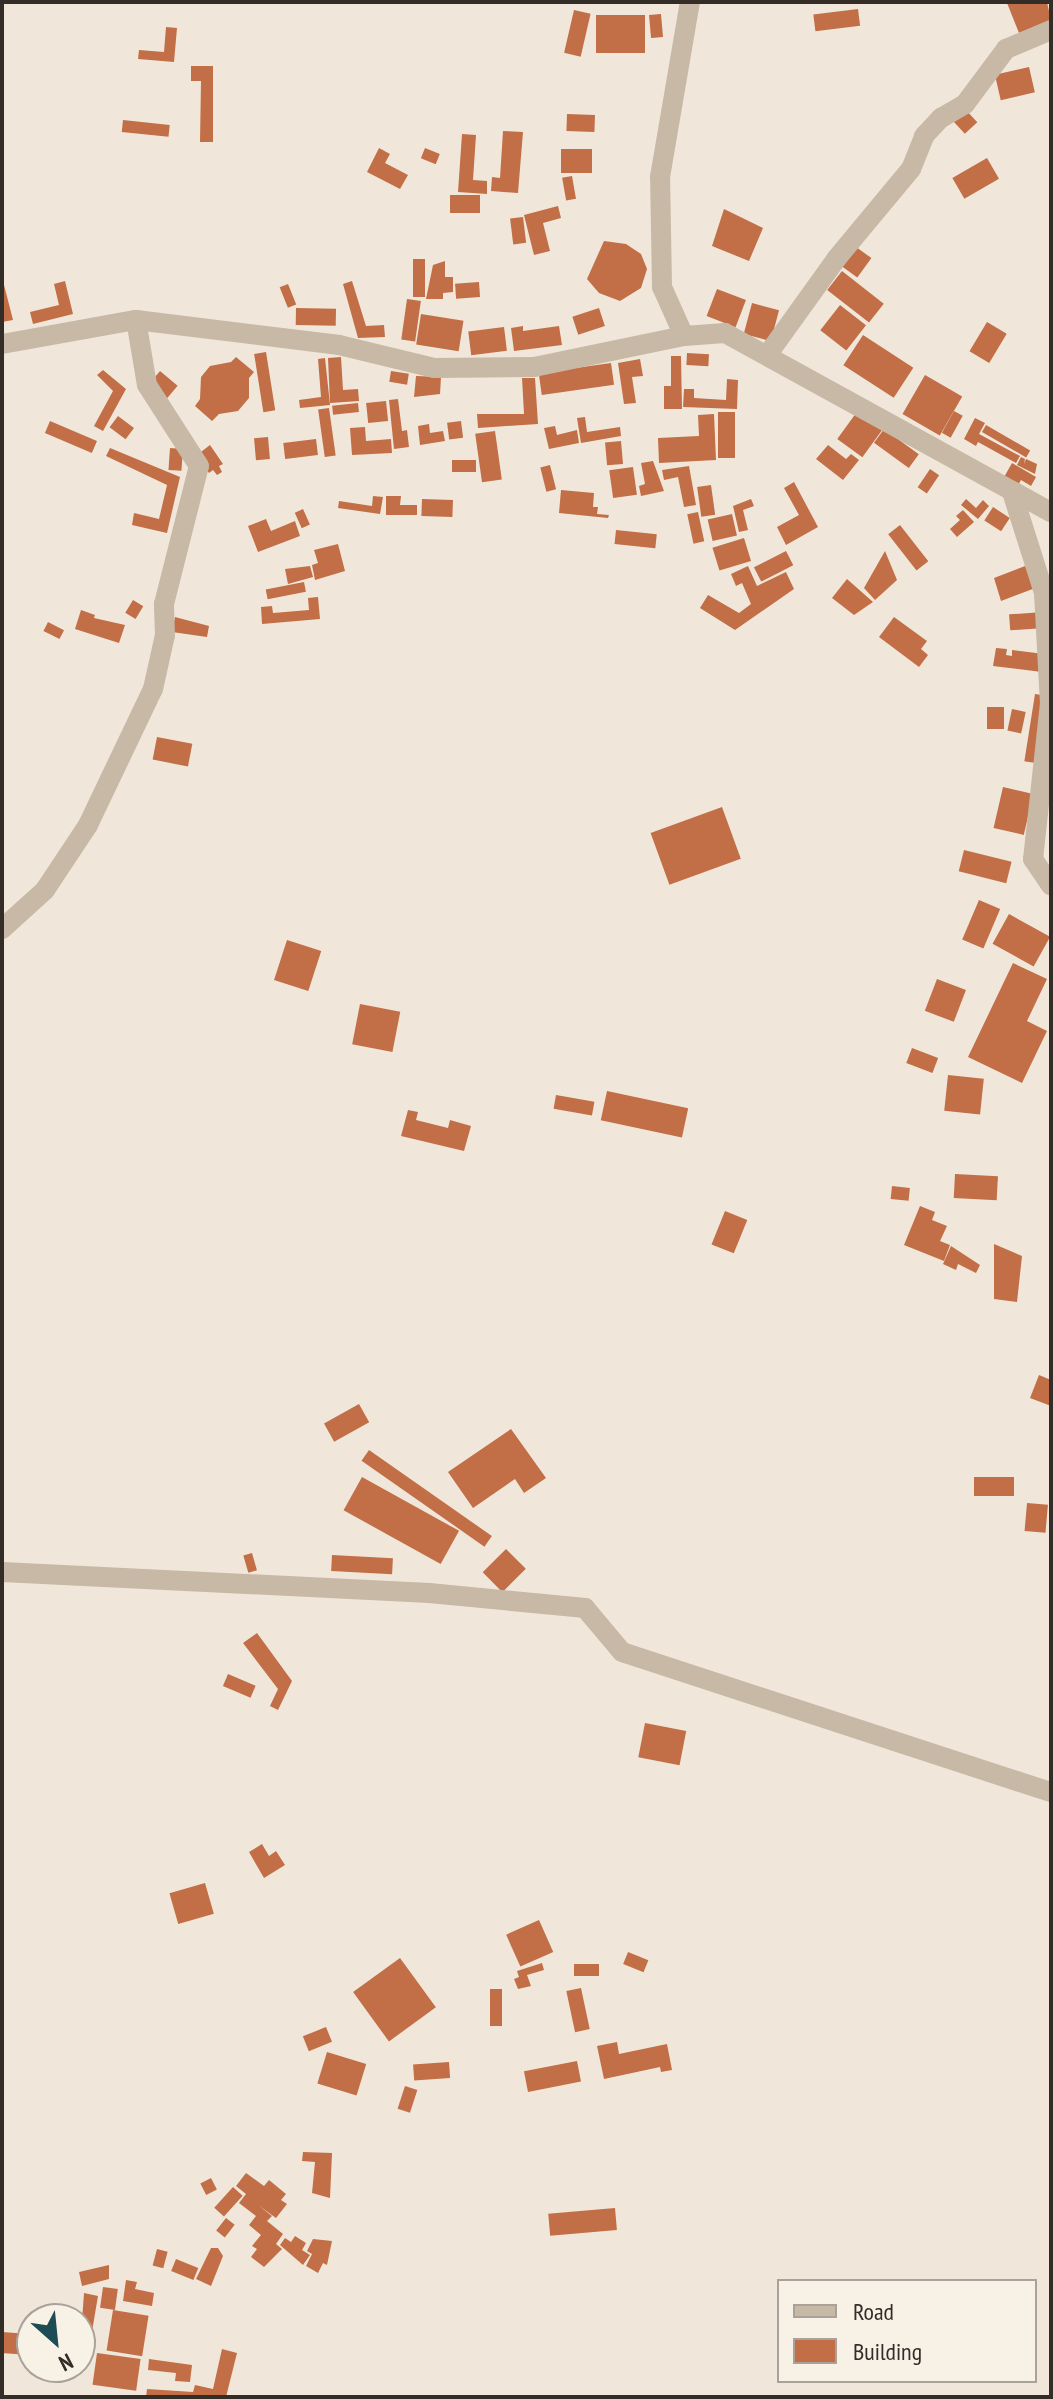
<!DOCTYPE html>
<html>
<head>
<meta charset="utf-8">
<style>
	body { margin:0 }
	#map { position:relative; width:1053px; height:2399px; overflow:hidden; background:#f0e7da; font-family:"PT Sans Narrow",sans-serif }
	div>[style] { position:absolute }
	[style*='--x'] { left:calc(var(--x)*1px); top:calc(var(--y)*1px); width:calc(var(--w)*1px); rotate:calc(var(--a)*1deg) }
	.building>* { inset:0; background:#c26e46; transform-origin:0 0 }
	.minor>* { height:20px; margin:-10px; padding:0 10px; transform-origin:10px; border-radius:10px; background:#c8b8a6 }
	span { translate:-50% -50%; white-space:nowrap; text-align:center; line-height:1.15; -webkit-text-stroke:7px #f8f1e6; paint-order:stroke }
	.frame { position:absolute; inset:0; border:4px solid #342c27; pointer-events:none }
	.legend { position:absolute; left:777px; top:2279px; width:260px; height:104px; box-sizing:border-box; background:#f8f1e6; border:2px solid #aaa29a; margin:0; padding:10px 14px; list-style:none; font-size:24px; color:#342c27 }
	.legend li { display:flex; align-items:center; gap:16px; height:40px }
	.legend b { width:40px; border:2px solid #aaa29a }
	.north { position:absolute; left:16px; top:2303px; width:80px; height:80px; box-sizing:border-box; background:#f8f1e6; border:2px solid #aaa29a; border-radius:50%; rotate:153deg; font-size:22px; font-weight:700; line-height:32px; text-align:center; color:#342c27 }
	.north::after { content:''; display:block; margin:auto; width:28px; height:36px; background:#1e4c54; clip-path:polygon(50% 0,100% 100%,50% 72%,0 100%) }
</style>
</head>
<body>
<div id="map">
	<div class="building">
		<i style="clip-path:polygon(1047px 2px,1051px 20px,1019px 33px,1007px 3px)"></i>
		<i style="left:858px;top:9px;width:17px;height:45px;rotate:83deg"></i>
		<i style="left:574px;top:10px;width:17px;height:44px;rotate:13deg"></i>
		<i style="left:661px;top:14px;width:23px;height:12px;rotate:85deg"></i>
		<i style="left:645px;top:15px;width:38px;height:49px;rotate:90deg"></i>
		<i style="clip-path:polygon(166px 27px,177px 28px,174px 62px,138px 59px,139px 50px,164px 52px)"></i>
		<i style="clip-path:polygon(191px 66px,213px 66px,213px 142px,200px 142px,201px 81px,191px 81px)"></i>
		<i style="left:1029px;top:67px;width:26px;height:35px;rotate:77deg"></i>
		<i style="left:965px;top:109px;width:18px;height:17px;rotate:47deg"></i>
		<i style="left:567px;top:114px;width:28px;height:17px;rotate:2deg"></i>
		<i style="left:123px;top:120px;width:47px;height:12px;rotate:6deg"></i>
		<i style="clip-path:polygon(503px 131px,523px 132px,518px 193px,491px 191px,492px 177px,500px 178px)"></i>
		<i style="clip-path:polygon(462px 134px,476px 135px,473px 180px,487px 181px,487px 194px,458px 192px)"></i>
		<i style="clip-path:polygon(379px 148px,390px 154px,385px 163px,408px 175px,400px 189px,367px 172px)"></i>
		<i style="left:425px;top:148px;width:16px;height:11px;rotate:22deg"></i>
		<i style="left:561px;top:149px;width:31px;height:24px"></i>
		<i style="left:987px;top:158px;width:24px;height:40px;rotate:60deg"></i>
		<i style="left:572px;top:176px;width:23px;height:10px;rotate:80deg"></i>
		<i style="left:480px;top:195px;width:18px;height:30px;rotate:90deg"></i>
		<i style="clip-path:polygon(558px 206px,561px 218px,543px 223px,550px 251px,534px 255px,524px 215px)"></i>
		<i style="clip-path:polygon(724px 209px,763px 228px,749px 261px,712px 246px)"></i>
		<i style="left:523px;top:217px;width:26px;height:13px;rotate:83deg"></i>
		<i style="clip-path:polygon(604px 241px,626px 244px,641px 254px,647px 269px,641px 288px,620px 301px,599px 293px,587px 279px)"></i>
		<i style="left:852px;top:244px;width:24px;height:24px;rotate:36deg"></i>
		<i style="left:413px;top:259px;width:12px;height:38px"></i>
		<i style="clip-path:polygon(445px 261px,445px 277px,453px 277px,453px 292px,443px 293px,443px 299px,426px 299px,433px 265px)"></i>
		<i style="left:842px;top:271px;width:53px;height:24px;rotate:38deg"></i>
		<i style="clip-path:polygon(2px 277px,13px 320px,2px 322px)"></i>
		<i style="clip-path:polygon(65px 281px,73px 314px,33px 324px,30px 312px,59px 305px,54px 284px)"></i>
		<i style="clip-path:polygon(352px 281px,366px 326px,384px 325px,385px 337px,358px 338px,343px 284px)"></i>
		<i style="left:479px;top:282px;width:15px;height:24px;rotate:86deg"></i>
		<i style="left:288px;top:284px;width:22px;height:9px;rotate:68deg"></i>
		<i style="left:717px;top:289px;width:31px;height:29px;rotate:21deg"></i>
		<i style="left:407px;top:299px;width:14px;height:41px;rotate:8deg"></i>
		<i style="left:752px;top:303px;width:28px;height:32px;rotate:15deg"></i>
		<i style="left:840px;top:305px;width:33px;height:32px;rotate:38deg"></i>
		<i style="left:296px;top:308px;width:40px;height:17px;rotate:1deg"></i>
		<i style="left:599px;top:308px;width:19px;height:28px;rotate:72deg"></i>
		<i style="left:421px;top:314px;width:43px;height:31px;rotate:9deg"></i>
		<i style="left:987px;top:322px;width:23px;height:34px;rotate:31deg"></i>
		<i style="clip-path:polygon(523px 326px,523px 331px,559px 326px,562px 345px,514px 351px,511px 328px)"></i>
		<i style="left:504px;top:327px;width:24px;height:36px;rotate:83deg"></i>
		<i style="left:863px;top:335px;width:60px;height:36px;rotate:33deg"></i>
		<i style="left:266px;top:352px;width:59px;height:12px;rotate:81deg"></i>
		<i style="left:687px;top:353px;width:22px;height:12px;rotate:3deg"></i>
		<i style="clip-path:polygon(671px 356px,681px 356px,682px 409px,664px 409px,664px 386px,671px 386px)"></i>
		<i style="clip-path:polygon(236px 357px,254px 372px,249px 378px,249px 398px,238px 411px,219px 414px,212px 421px,195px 406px,200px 399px,201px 377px,210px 366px,231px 362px)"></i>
		<i style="clip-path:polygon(341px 357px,343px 390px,358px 389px,359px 401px,330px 403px,328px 358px)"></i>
		<i style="clip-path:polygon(325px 358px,330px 405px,300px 408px,299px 400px,321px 397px,318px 359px)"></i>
		<i style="clip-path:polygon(640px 359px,643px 376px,632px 377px,636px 403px,624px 404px,618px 363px)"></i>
		<i style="left:611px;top:363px;width:22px;height:73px;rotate:82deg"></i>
		<i style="clip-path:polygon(103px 370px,126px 389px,103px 431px,94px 426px,113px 391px,97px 375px)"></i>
		<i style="left:160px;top:371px;width:23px;height:16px;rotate:40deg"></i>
		<i style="left:391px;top:371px;width:18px;height:11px;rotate:9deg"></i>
		<i style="left:925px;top:375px;width:43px;height:45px;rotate:30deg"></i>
		<i style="clip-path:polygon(416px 376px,441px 377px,440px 394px,414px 397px)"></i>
		<i style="clip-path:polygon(522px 378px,535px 378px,538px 424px,478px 428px,477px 414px,524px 414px)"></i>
		<i style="clip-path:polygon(727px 379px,738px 380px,737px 409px,683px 407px,684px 389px,694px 389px,694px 398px,726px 400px)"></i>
		<i style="clip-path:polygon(398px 399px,402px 431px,407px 430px,409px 447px,394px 449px,389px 400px)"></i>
		<i style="left:386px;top:401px;width:20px;height:20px;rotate:84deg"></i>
		<i style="left:358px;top:403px;width:9px;height:26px;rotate:84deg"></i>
		<i style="left:329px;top:408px;width:48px;height:11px;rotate:82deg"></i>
		<i style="left:859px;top:409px;width:31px;height:37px;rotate:36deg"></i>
		<i style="left:954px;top:411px;width:10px;height:25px;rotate:29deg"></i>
		<i style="left:718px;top:412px;width:17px;height:46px"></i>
		<i style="clip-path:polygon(714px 414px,716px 460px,659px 463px,658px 438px,699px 436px,698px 415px)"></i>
		<i style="left:118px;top:416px;width:20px;height:14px;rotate:37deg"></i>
		<i style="clip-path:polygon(585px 417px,587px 432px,620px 427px,621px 436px,581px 443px,577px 418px)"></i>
		<i style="clip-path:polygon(975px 418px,985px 423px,979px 434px,1020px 456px,1016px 463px,978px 442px,976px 446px,964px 439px)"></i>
		<i style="left:50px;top:421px;width:51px;height:13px;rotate:23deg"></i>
		<i style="left:461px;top:421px;width:17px;height:14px;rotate:83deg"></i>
		<i style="clip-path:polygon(429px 424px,430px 433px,443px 431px,445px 441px,420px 445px,418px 426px)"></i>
		<i style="left:986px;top:425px;width:51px;height:8px;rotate:30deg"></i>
		<i style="clip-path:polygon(555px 426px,557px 435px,577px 430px,579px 443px,549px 449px,544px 428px)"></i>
		<i style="clip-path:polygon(365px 427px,366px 441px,391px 439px,392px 453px,352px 455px,350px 428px)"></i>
		<i style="left:884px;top:429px;width:43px;height:17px;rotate:36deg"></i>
		<i style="left:495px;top:431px;width:49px;height:20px;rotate:82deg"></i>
		<i style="left:268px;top:437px;width:22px;height:14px;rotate:85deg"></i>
		<i style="left:316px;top:439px;width:16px;height:33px;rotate:83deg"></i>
		<i style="left:621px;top:441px;width:23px;height:16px;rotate:85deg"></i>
		<i style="clip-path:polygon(210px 445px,223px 464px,219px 466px,222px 472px,217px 475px,213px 470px,209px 473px,197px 455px)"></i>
		<i style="clip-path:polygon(828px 445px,846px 459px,851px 454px,859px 460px,843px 480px,816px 459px)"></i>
		<i style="clip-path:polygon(110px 448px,180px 477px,167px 533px,132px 525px,134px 513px,159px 519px,167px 485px,106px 456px)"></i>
		<i style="left:170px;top:448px;width:13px;height:22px;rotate:4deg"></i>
		<i style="clip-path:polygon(1021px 457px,1025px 459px,1024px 464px,1026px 459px,1037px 464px,1035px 474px,1017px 465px)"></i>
		<i style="left:476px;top:460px;width:12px;height:24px;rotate:90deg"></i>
		<i style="clip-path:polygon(653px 461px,664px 491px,641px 496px,639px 486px,645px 484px,641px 463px)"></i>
		<i style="clip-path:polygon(1012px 463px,1036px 477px,1031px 486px,1021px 480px,1017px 487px,1003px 479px)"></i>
		<i style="left:550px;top:465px;width:25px;height:10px;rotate:76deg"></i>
		<i style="clip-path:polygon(689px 466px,696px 505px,684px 507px,678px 477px,664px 480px,662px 470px)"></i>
		<i style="left:633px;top:467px;width:28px;height:24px;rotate:82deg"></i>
		<i style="left:930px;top:469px;width:11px;height:22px;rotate:34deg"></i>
		<i style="clip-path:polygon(794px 482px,818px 527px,786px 545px,777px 527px,799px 515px,784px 488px)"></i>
		<i style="left:711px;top:485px;width:30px;height:14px;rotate:82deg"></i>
		<i style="clip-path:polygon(561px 490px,594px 493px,593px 507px,598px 507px,597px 514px,609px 515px,608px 518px,559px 513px)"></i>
		<i style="clip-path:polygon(373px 496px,383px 497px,380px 514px,338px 508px,339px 501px,372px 506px)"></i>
		<i style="clip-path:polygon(386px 496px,401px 496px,400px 505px,417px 505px,417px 515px,386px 515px)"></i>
		<i style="left:422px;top:499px;width:31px;height:17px;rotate:2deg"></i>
		<i style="clip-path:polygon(751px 499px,754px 506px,743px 510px,748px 530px,739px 532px,733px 506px)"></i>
		<i style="clip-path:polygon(966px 499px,976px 508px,983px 500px,989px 506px,978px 519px,961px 505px)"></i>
		<i style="left:993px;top:507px;width:20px;height:16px;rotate:33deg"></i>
		<i style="left:303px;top:509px;width:17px;height:9px;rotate:66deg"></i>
		<i style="clip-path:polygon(963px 510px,974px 522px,957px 537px,950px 529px,960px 520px,956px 516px)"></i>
		<i style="left:698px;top:512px;width:30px;height:11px;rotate:78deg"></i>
		<i style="left:732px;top:514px;width:22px;height:25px;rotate:77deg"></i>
		<i style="clip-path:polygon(266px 519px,271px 531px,295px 521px,300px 536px,258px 552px,248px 526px)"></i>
		<i style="left:900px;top:525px;width:46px;height:15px;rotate:52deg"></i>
		<i style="left:616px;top:530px;width:41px;height:14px;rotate:6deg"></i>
		<i style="left:744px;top:538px;width:24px;height:33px;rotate:73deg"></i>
		<i style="clip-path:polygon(338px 544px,345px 571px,315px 580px,312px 565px,318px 563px,314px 550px)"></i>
		<i style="left:786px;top:551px;width:16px;height:36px;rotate:63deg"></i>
		<i style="clip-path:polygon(885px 551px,897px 580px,875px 600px,864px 588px)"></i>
		<i style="clip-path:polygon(310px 566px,313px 577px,288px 584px,285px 569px)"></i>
		<i style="clip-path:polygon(748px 566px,757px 586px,786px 572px,794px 589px,735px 630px,700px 608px,708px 595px,739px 613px,751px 604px,742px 583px,736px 586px,731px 574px)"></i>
		<i style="clip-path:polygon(1025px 566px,1038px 587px,1001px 601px,994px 578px)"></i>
		<i style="clip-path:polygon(847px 579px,873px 602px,854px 615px,832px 598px)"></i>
		<i style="left:304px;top:582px;width:10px;height:39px;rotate:79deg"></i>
		<i style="clip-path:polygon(318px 597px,320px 619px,262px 624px,261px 607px,272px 606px,273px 613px,309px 610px,308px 598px)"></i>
		<i style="left:133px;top:600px;width:12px;height:15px;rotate:31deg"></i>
		<i style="clip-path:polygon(81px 610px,95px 615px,94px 618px,125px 625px,119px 643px,75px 629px)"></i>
		<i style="left:1043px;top:612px;width:16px;height:34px;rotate:86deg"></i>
		<i style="clip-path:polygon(175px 617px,209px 626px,207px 637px,172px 632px)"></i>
		<i style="clip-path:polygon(894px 617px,927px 641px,921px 649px,928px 655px,919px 667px,879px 637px)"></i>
		<i style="left:48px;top:622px;width:18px;height:10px;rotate:27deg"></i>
		<i style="clip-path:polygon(996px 648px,1007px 649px,1006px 655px,1012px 656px,1012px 650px,1044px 654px,1042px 672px,993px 666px)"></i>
		<i style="left:1035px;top:694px;width:13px;height:68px;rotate:9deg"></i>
		<i style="left:987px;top:707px;width:17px;height:22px"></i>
		<i style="left:1012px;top:709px;width:14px;height:22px;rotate:12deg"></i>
		<i style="left:157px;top:737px;width:36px;height:23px;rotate:11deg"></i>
		<i style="left:1003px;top:787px;width:31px;height:42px;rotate:13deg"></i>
		<i style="left:722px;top:807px;width:55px;height:76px;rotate:70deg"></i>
		<i style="left:964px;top:850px;width:49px;height:22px;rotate:14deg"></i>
		<i style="left:979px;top:900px;width:23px;height:43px;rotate:23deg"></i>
		<i style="left:1009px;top:914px;width:47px;height:34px;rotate:29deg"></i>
		<i style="left:287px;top:940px;width:36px;height:42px;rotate:18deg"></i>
		<i style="clip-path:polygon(1013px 963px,1047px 979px,1027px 1021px,1047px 1031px,1022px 1083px,968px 1057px)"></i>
		<i style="left:937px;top:979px;width:31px;height:34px;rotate:21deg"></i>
		<i style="left:360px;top:1004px;width:41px;height:41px;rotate:11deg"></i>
		<i style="left:912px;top:1048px;width:28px;height:16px;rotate:21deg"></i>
		<i style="left:948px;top:1075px;width:36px;height:36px;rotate:6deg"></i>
		<i style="left:607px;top:1091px;width:83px;height:30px;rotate:12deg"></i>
		<i style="left:556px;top:1095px;width:39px;height:14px;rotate:10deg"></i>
		<i style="clip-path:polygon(408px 1110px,418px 1112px,416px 1120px,448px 1128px,450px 1120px,471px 1126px,464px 1151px,401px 1136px)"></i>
		<i style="left:955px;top:1174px;width:43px;height:24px;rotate:3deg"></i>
		<i style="left:892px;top:1186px;width:18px;height:13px;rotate:6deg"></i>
		<i style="clip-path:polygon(920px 1206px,935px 1212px,932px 1220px,947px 1226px,940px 1241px,950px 1245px,944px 1261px,904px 1245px)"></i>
		<i style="left:725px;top:1211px;width:24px;height:36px;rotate:22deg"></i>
		<i style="clip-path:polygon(994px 1244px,1022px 1256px,1017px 1302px,994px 1299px)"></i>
		<i style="clip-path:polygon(951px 1246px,980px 1265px,976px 1273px,958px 1264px,956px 1270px,943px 1264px)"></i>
		<i style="clip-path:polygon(1039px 1375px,1051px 1380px,1051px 1406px,1030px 1398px)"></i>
		<i style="left:359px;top:1404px;width:21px;height:40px;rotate:61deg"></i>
		<i style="clip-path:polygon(511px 1429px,546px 1478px,524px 1493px,515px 1479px,473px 1508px,448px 1472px)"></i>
		<i style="left:369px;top:1450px;width:150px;height:13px;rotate:35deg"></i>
		<i style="left:362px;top:1477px;width:111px;height:38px;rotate:29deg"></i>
		<i style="left:1014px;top:1477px;width:19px;height:40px;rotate:90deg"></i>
		<i style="left:1027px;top:1503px;width:21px;height:28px;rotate:5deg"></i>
		<i style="left:506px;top:1549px;width:28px;height:33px;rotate:45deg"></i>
		<i style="left:252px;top:1553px;width:18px;height:9px;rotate:74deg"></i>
		<i style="left:332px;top:1555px;width:61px;height:16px;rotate:3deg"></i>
		<i style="clip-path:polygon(257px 1633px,292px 1681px,278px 1710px,270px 1706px,278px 1689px,243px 1643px)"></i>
		<i style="left:228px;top:1674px;width:30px;height:13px;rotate:23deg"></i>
		<i style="left:645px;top:1723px;width:42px;height:35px;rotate:11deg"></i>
		<i style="clip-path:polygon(262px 1844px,269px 1856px,276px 1851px,285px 1865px,264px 1878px,249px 1852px)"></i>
		<i style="left:205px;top:1883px;width:32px;height:37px;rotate:74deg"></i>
		<i style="left:539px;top:1920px;width:35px;height:36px;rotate:66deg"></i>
		<i style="left:628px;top:1952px;width:22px;height:13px;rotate:22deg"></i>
		<i style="left:400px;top:1958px;width:61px;height:58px;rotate:54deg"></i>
		<i style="clip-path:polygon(542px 1963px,544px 1970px,527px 1975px,531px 1986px,518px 1989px,514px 1979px,519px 1977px,517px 1971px)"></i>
		<i style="left:574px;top:1964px;width:25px;height:12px"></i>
		<i style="left:581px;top:1988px;width:42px;height:15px;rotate:78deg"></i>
		<i style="left:490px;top:1989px;width:12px;height:37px"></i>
		<i style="left:326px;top:2027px;width:16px;height:25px;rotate:68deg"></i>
		<i style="clip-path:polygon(617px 2042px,619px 2054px,667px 2044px,672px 2070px,661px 2072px,660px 2067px,604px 2079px,597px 2046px)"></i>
		<i style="left:327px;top:2052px;width:41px;height:33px;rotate:17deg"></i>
		<i style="left:577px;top:2061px;width:21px;height:54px;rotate:79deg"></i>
		<i style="left:449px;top:2062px;width:16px;height:36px;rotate:86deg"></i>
		<i style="left:405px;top:2086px;width:13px;height:24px;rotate:18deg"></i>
		<i style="clip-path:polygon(303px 2152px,332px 2153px,330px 2198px,312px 2193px,315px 2162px,302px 2161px)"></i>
		<i style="clip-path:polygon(246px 2173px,264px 2186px,269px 2180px,286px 2194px,281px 2200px,287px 2204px,276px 2218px,258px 2205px,272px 2216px,267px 2221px,283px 2234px,276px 2244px,282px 2249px,264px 2267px,251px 2257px,257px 2249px,252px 2246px,261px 2235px,249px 2225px,256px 2216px,239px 2203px,246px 2194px,236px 2186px)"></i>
		<i style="left:211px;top:2178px;width:13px;height:12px;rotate:63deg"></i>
		<i style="left:233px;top:2187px;width:13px;height:28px;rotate:42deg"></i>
		<i style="left:615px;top:2208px;width:22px;height:67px;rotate:85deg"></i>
		<i style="left:226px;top:2218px;width:11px;height:16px;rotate:38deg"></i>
		<i style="clip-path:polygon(295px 2236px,306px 2243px,302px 2250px,310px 2255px,303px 2265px,280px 2245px,285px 2238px,291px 2242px)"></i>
		<i style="clip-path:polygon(313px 2239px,332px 2241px,327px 2265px,323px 2263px,318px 2273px,306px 2266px,312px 2254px,307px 2251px)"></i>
		<i style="clip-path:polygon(211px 2248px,218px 2248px,223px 2256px,211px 2286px,196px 2279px)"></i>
		<i style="left:157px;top:2249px;width:11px;height:17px;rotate:15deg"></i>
		<i style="left:176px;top:2259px;width:24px;height:13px;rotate:22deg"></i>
		<i style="clip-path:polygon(109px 2265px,109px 2279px,82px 2286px,79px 2272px)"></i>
		<i style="clip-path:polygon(126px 2280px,137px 2282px,135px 2289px,154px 2293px,152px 2306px,123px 2301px)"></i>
		<i style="left:103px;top:2287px;width:15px;height:21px;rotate:8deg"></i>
		<i style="clip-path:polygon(84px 2293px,98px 2296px,89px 2349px,80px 2348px)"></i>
		<i style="left:113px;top:2310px;width:36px;height:41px;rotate:9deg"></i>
		<i style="left:2px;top:2332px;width:27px;height:21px;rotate:4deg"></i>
		<i style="clip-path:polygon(222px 2349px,237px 2353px,226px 2397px,146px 2397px,147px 2389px,193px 2392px,195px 2385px,213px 2389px)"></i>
		<i style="left:97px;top:2353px;width:44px;height:32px;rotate:8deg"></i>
		<i style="clip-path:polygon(149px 2359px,192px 2365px,190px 2382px,175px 2381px,176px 2373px,148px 2370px)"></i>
	</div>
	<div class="minor">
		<i style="--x:684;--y:336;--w:54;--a:-114.2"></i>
		<i style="--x:662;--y:287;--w:110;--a:-91"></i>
		<i style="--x:660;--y:177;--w:178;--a:-80.3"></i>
		<i style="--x:2;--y:344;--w:136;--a:-10.2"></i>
		<i style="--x:136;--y:320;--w:205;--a:7"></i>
		<i style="--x:339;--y:345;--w:98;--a:13.6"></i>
		<i style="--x:434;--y:368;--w:100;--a:-0.6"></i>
		<i style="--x:534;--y:367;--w:153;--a:-11.7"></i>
		<i style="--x:684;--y:336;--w:41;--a:-4.2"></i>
		<i style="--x:725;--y:333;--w:372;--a:28.8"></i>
		<i style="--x:768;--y:354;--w:118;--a:-54.3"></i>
		<i style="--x:837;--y:258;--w:116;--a:-50.3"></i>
		<i style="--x:911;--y:169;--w:35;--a:-68"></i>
		<i style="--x:924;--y:136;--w:25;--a:-47"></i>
		<i style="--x:941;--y:118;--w:28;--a:-30"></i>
		<i style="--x:965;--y:104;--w:69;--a:-53.3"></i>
		<i style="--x:1006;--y:49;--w:49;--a:-22.9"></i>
		<i style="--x:1012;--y:492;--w:106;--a:72.4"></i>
		<i style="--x:1044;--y:593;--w:110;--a:86.9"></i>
		<i style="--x:1050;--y:703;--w:157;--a:96.2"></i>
		<i style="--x:1033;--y:859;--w:32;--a:56"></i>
		<i style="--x:2;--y:929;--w:58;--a:-42.2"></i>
		<i style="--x:45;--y:890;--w:78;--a:-56.5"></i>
		<i style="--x:88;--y:825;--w:151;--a:-64.5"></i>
		<i style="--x:153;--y:689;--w:55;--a:-77.5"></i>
		<i style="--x:165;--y:635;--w:31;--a:-92"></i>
		<i style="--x:164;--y:604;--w:142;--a:-75.8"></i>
		<i style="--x:199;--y:466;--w:96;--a:-122.7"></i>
		<i style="--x:147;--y:385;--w:66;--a:-99.6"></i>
		<i style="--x:2;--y:1572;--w:428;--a:2.8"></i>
		<i style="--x:429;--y:1593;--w:157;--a:5.5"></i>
		<i style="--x:585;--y:1608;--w:57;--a:49.9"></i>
		<i style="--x:622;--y:1652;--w:451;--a:18.1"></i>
	</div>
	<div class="frame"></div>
	<ul class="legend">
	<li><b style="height:10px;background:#c8b8a6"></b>Road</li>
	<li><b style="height:22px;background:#c26e46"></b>Building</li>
	</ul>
	<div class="north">N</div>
</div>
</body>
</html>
